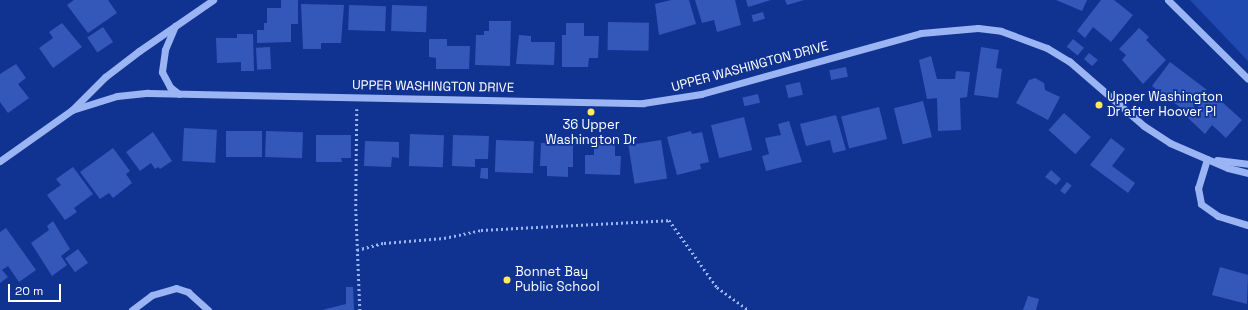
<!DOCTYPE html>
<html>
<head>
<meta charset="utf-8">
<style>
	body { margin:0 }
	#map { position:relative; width:1248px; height:310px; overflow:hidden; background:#103391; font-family:"Space Grotesk",sans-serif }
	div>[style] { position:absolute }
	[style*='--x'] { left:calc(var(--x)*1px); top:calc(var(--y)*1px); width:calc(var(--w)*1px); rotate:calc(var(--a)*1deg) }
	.green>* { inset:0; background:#214ab1 }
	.building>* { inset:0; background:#3458b9; transform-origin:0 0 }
	.path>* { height:2.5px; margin-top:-1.25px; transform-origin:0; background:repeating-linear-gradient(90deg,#9bb4f3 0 2px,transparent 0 5px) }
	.minor>* { height:7px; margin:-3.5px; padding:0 3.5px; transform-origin:3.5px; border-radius:3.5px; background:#9bb4f3 }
	.dots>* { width:11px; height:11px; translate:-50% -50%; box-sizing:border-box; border:2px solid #103391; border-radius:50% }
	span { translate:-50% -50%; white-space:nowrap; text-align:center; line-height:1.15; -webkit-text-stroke:3.5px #103391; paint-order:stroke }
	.street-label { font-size:13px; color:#fff }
	.poi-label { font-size:13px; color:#fff }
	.left { translate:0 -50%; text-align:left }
	.scale { position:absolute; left:8px; top:284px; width:53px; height:18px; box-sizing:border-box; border:2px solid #fff; border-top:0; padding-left:5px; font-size:12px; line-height:14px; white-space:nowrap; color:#fff; -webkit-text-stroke:3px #103391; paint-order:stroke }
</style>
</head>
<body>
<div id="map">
	<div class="green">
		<i style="clip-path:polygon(1190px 0,1248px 0,1248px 61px)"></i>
	</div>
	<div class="building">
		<i style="clip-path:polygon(74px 0,108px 0,117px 13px,88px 33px,67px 5px)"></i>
		<i style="clip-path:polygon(281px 0,298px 0,298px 24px,291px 24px,291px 42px,257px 43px,257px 30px,264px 30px,264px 23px,267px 23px,267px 8px,281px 8px)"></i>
		<i style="clip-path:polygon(671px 0,689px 0,696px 24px,659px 35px,655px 4px)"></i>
		<i style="clip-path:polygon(695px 0,735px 0,741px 25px,717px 32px,714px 20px,702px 23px)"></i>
		<i style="clip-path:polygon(746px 0,771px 0,748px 7px)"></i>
		<i style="clip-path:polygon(785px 0,804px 0,787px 5px)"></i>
		<i style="clip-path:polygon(1056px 0,1087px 0,1082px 11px)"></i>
		<i style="clip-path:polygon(1101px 0,1114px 0,1133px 15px,1111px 42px,1093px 27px,1085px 38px,1077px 31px)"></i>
		<i style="clip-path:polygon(301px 4px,344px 5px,341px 43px,321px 43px,321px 49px,303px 49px)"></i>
		<i style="left:349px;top:5px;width:37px;height:25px;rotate:2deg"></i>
		<i style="left:392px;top:5px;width:35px;height:26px;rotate:2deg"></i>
		<i style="left:763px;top:12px;width:7px;height:12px;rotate:74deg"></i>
		<i style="clip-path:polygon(489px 21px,511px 21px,510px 66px,475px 65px,476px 35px,484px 35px,484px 31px,489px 31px)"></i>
		<i style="left:608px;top:22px;width:41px;height:28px;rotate:1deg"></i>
		<i style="clip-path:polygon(62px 23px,82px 47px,53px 68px,39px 48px,53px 38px,49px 32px)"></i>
		<i style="clip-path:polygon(566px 23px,584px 23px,584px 36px,599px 36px,598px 58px,589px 58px,588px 67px,562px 67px,562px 35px,566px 35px)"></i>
		<i style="left:103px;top:27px;width:18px;height:19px;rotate:56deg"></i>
		<i style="clip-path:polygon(1139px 28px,1149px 37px,1146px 40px,1166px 60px,1143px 84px,1122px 60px,1126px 55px,1119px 49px)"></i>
		<i style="clip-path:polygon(237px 34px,253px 34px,254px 71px,241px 71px,241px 62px,217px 63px,216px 38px,237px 38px)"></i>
		<i style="clip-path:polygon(519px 35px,531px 36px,531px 42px,555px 42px,554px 65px,516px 64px)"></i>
		<i style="clip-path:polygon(429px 39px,447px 39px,447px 46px,470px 46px,469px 69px,436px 69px,436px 58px,429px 57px)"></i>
		<i style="left:1073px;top:39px;width:14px;height:10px;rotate:39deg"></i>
		<i style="left:270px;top:47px;width:22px;height:14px;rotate:87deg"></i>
		<i style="clip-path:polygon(981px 47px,999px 50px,996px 68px,1002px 69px,998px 98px,974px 95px)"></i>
		<i style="clip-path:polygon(1089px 53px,1098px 60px,1092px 66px,1084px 59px)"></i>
		<i style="clip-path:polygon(931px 56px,937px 79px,955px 79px,956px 71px,970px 72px,967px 97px,960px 98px,961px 130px,938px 131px,937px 98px,927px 99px,919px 60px)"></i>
		<i style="left:1170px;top:62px;width:46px;height:30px;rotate:37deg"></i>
		<i style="clip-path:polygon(16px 64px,26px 78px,18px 84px,29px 98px,8px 113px,0 102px,0 74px)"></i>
		<i style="left:846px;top:67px;width:10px;height:17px;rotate:79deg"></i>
		<i style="clip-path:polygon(1035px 78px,1044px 83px,1045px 90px,1060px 97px,1048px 120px,1016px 103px,1029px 80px)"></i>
		<i style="left:800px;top:82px;width:13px;height:15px;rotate:77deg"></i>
		<i style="clip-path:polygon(1211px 92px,1242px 120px,1226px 138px,1212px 125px,1205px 134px,1188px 118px)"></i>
		<i style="left:758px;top:94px;width:9px;height:16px;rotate:77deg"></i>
		<i style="left:923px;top:101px;width:37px;height:30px;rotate:76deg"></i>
		<i style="left:879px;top:107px;width:33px;height:39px;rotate:76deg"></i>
		<i style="left:1064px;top:113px;width:36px;height:23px;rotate:42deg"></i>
		<i style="clip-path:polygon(836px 115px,846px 150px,833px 153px,830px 140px,806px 146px,800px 124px)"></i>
		<i style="left:744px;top:117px;width:34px;height:34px;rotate:76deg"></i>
		<i style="clip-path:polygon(789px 121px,802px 162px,766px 171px,762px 156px,769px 154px,765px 138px,781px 135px,778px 124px)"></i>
		<i style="left:184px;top:128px;width:33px;height:33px;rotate:3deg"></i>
		<i style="left:226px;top:131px;width:36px;height:26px"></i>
		<i style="left:266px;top:131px;width:37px;height:26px;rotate:2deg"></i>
		<i style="clip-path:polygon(691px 131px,692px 134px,702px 132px,709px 162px,700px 164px,701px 169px,677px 175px,667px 137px)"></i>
		<i style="clip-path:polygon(153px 132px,172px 161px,160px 169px,158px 167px,155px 169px,151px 163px,140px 171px,126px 152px)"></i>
		<i style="left:410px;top:134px;width:34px;height:32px;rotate:2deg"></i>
		<i style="clip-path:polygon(316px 135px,351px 135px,351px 158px,341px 158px,342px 162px,316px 162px)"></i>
		<i style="clip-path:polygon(453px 135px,489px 136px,488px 159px,475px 159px,475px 167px,452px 166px)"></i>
		<i style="clip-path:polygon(1111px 138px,1125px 149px,1112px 166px,1135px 183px,1128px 193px,1090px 165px)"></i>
		<i style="left:496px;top:140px;width:38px;height:32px;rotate:2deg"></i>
		<i style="left:661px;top:140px;width:39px;height:33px;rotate:81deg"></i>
		<i style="clip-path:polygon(365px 141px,399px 142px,399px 158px,392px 157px,391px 167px,364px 166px)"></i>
		<i style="clip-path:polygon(594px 141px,615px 142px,615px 156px,621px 156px,620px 175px,585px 174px,585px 155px,594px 155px)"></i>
		<i style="clip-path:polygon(541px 143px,573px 144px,573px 167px,568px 167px,568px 177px,547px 176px,547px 166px,540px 166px)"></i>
		<i style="clip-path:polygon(113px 148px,130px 171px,126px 174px,132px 183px,113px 198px,109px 193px,100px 199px,80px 172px)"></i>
		<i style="clip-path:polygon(73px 167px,93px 194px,74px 208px,77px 212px,65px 220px,47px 195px,61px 185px,56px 179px)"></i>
		<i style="clip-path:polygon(481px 168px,488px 168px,488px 179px,480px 178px)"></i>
		<i style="clip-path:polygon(1051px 170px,1061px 179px,1056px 185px,1045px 177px)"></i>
		<i style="left:1067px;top:182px;width:6px;height:11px;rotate:39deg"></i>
		<i style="clip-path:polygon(53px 221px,70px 249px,61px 256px,67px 265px,52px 276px,31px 243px,49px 230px,47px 226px)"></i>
		<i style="clip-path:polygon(6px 228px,36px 270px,19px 282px,8px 266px,2px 270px,8px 277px,0 283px,0 232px)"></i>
		<i style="left:78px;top:249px;width:17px;height:16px;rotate:54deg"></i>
		<i style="clip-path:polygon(1220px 267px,1248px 275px,1247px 304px,1212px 295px)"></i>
		<i style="clip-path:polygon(346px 287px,353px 287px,354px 310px,322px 310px,346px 304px)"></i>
		<i style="clip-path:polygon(1028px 296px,1039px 299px,1036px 310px,1023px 310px)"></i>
	</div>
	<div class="path">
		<i style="--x:357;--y:109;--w:100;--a:90.6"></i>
		<i style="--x:356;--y:209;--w:101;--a:87.7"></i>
		<i style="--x:357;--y:250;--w:28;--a:-15"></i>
		<i style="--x:384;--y:243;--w:60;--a:-4.8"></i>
		<i style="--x:444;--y:238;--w:38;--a:-12"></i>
		<i style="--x:481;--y:230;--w:188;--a:-3"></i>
		<i style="--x:669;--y:220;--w:82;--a:54.4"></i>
		<i style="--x:717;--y:287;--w:39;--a:36"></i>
	</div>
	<div class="minor">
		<i style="--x:1168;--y:0;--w:112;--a:44.6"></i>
		<i style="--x:175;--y:26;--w:26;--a:113"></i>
		<i style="--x:165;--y:50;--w:22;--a:98"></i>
		<i style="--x:162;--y:72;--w:17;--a:62"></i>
		<i style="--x:170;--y:87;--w:11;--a:38"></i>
		<i style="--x:72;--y:110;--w:47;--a:-17.3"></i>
		<i style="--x:117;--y:96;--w:31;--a:-6"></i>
		<i style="--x:148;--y:93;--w:495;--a:1.2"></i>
		<i style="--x:643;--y:103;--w:59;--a:-8.8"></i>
		<i style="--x:701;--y:94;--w:228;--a:-15.5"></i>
		<i style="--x:921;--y:33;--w:57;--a:-5"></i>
		<i style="--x:978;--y:28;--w:23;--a:7"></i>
		<i style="--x:1001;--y:31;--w:49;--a:20.3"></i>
		<i style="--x:1047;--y:48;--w:26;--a:31"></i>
		<i style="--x:1069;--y:61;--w:99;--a:40.9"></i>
		<i style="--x:1144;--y:126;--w:31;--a:33"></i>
		<i style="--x:1170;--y:143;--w:63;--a:23.3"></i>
		<i style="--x:1228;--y:168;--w:21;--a:14"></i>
		<i style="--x:1207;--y:159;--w:30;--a:107"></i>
		<i style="--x:1198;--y:188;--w:16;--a:79"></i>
		<i style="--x:1201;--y:204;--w:21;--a:35"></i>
		<i style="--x:1218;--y:216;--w:31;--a:17"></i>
		<i style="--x:1217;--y:160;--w:31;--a:7"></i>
		<i style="--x:0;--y:161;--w:88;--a:-35.3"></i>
		<i style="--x:72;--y:110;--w:47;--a:-45"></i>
		<i style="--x:105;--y:77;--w:43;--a:-37.4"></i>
		<i style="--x:139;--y:51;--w:90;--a:-34.6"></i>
		<i style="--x:132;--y:310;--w:25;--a:-37"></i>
		<i style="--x:152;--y:295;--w:25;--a:-16"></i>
		<i style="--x:176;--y:288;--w:13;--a:18"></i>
		<i style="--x:188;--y:292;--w:27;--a:42"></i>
	</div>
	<div class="dots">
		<i style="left:1099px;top:105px;background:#ffeb5d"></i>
		<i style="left:591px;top:112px;background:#ffeb5d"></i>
		<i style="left:507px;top:280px;background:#ffeb5d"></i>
	</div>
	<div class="street-label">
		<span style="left:750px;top:67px;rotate:-15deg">UPPER WASHINGTON DRIVE</span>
		<span style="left:433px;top:87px;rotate:1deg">UPPER WASHINGTON DRIVE</span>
	</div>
	<div class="poi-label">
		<span class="left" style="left:1107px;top:105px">Upper Washington<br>Dr after Hoover Pl</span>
		<span style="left:591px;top:133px">36 Upper<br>Washington Dr</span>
		<span class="left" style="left:515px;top:280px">Bonnet Bay<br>Public School</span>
	</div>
	<div class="scale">20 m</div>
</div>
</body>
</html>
